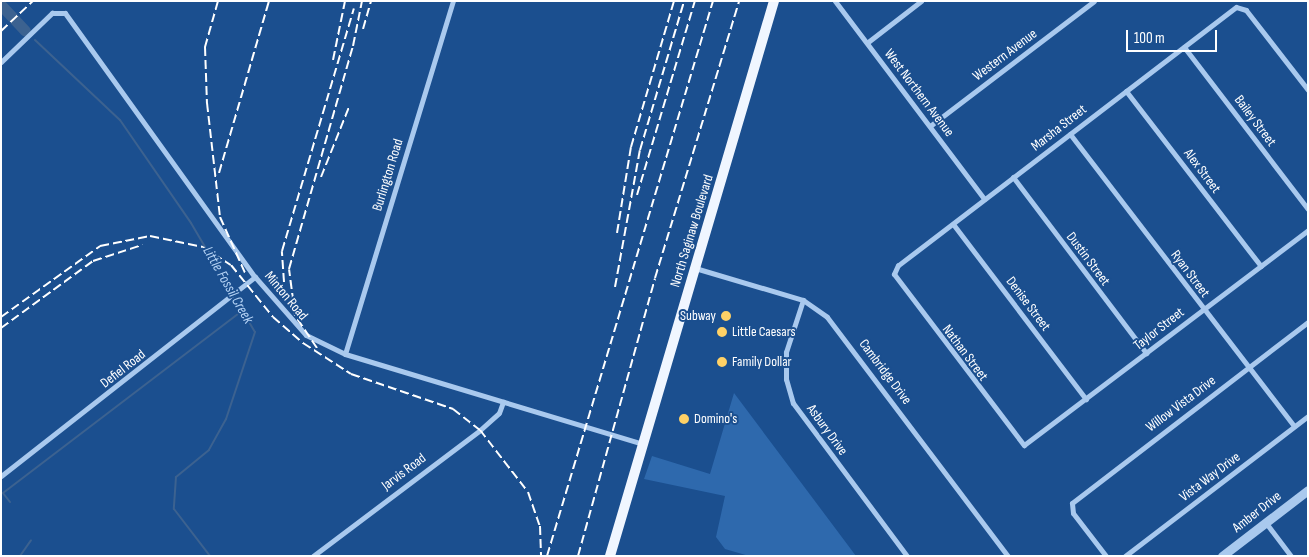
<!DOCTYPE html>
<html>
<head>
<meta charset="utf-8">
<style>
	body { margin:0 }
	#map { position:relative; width:1309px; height:557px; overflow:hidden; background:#1b4f8f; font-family:"Sofia Sans Condensed",sans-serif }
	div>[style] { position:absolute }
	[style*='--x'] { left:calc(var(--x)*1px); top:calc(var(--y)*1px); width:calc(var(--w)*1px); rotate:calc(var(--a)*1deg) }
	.green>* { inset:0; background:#2e69ad }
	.stream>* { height:2px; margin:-1px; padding:0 1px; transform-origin:1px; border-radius:1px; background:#3c6290 }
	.river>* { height:11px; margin:-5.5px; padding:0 5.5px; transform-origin:5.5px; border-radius:5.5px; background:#3c6290 }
	.minor>* { height:5px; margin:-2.5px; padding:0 2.5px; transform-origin:2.5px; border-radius:2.5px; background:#a9c9ee }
	.tertiary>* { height:9px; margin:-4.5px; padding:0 4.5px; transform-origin:4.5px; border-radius:4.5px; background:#a9c9ee }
	.primary>* { height:10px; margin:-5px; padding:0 5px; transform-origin:5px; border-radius:5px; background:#f0f6ff }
	.rail>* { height:2px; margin-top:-1px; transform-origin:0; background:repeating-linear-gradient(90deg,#fff 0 9px,transparent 0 13px) }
	.dots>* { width:14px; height:14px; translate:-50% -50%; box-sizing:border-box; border:2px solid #1b4f8f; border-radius:50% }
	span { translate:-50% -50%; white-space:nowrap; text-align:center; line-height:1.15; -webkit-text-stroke:4px #1b4f8f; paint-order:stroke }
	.street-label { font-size:14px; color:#fff }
	.poi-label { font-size:14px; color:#fff }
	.right { translate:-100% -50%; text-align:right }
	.left { translate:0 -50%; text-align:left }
	.water-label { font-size:15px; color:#b5d3f5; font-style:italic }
	.frame { position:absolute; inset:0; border:2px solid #fff; pointer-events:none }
	.scale { position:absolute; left:1126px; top:30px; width:91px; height:22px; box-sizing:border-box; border:2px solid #fff; border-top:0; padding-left:6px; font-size:15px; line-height:18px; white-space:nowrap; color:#fff; -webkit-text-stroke:4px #1b4f8f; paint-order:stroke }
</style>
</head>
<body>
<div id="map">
	<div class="green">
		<i style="clip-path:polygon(734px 393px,856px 556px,749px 556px,725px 549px,716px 537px,725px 496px,644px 479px,652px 456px,710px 474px)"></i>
	</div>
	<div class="stream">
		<i style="--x:35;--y:40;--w:117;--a:43.3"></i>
		<i style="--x:120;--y:120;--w:125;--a:55.4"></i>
		<i style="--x:191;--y:223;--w:126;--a:59.6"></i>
		<i style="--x:255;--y:332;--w:92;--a:108.4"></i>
		<i style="--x:226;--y:419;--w:35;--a:119"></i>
		<i style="--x:209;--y:450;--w:43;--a:140.7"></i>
		<i style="--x:176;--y:477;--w:32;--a:94"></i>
		<i style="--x:174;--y:509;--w:59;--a:52.5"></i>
		<i style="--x:10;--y:502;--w:11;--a:-128"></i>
		<i style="--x:3;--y:493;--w:299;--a:-37.3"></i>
		<i style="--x:20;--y:556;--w:19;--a:-55"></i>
	</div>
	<div class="river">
		<i style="--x:1;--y:5;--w:35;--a:47"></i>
	</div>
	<div class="minor">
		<i style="--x:835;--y:1;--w:248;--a:53"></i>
		<i style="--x:868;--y:42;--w:67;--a:-37.7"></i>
		<i style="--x:1184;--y:47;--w:204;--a:52.6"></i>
		<i style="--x:1;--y:62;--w:71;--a:-43.9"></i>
		<i style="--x:52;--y:13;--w:13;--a:0"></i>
		<i style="--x:65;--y:13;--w:325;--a:54.3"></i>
		<i style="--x:255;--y:277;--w:77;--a:48.7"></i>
		<i style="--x:306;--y:335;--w:43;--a:26"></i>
		<i style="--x:345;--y:354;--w:311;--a:16.8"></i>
		<i style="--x:1308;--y:90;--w:101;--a:-127.8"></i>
		<i style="--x:1246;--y:10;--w:10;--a:-163"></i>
		<i style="--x:1236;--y:7;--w:425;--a:142.6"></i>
		<i style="--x:898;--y:265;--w:10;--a:114"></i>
		<i style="--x:894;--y:274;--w:215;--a:52.8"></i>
		<i style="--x:1024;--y:445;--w:356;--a:-37.1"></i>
		<i style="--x:1126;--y:91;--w:221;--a:52.4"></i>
		<i style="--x:930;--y:126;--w:206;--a:-37.3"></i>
		<i style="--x:1070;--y:134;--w:368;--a:52.5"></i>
		<i style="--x:1013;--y:177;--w:221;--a:52.9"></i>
		<i style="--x:953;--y:224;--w:220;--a:52.8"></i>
		<i style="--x:695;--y:268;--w:113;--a:16.5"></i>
		<i style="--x:803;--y:300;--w:29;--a:35"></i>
		<i style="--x:827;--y:317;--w:300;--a:52.9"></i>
		<i style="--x:803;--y:300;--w:55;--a:108.1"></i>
		<i style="--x:786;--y:352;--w:27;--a:90"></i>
		<i style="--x:786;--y:379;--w:25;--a:74"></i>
		<i style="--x:793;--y:403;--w:191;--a:53.3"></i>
		<i style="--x:345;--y:354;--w:369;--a:-73"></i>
		<i style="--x:1;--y:476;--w:323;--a:-38.1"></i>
		<i style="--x:1266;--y:523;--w:41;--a:52.9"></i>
		<i style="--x:313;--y:556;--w:209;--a:-37"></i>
		<i style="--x:480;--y:430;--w:25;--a:-42"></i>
		<i style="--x:499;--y:413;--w:12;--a:-70"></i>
		<i style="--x:1106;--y:556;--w:54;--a:-127.5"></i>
		<i style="--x:1073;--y:513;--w:10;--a:-96"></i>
		<i style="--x:1072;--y:503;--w:297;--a:-37.5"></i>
		<i style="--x:1125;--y:556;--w:230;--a:-37.4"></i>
	</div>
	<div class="tertiary">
		<i style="--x:1222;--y:556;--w:108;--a:-37.5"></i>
	</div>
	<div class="primary">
		<i style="--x:610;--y:556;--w:579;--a:-73.54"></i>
	</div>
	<div class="rail">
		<i style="--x:218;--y:1;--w:48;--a:105.8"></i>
		<i style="--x:205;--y:47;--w:56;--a:88"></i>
		<i style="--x:207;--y:103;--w:115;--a:83.5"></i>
		<i style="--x:220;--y:217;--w:61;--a:65.9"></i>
		<i style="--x:363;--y:29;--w:29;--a:-74"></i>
		<i style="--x:1;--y:31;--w:44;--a:-43.2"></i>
		<i style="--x:333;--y:60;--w:60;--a:-78.5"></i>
		<i style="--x:219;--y:173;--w:179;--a:-73.8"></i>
		<i style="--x:321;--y:177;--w:75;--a:-68.2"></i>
		<i style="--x:637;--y:195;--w:202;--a:-73.4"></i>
		<i style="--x:617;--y:233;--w:87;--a:-80.8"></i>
		<i style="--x:631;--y:147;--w:152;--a:-73.6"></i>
		<i style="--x:284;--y:282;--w:31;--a:-94"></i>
		<i style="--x:282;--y:251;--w:253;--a:-73.5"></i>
		<i style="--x:615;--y:287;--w:139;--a:-79.7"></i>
		<i style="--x:640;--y:150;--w:155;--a:-73.5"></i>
		<i style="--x:1;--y:317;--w:122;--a:-35.6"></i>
		<i style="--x:100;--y:246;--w:51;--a:-11.3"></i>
		<i style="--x:150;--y:236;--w:54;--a:11.7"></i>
		<i style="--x:203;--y:247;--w:33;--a:33"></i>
		<i style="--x:231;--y:265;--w:67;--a:51.1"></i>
		<i style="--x:273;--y:317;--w:40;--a:41"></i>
		<i style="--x:303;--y:343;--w:57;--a:32.9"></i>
		<i style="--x:351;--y:374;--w:108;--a:18.9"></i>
		<i style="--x:453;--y:409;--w:34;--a:38"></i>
		<i style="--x:480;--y:430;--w:78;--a:52.3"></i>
		<i style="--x:528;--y:492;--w:36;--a:71"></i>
		<i style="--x:540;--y:526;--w:30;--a:88"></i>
		<i style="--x:1;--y:328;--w:114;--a:-36.1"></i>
		<i style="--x:93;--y:261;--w:52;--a:-18.1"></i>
		<i style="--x:317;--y:348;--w:40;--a:-124"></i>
		<i style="--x:295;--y:315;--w:46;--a:-97.4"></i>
		<i style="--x:289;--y:269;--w:232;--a:-74"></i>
		<i style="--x:353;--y:46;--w:46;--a:-78.7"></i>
		<i style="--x:547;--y:556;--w:579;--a:-73.35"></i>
		<i style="--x:578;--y:556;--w:288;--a:-74.5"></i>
		<i style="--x:655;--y:278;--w:289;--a:-73.1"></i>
	</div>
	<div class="dots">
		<i style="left:726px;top:316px;background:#ffd166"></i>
		<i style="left:722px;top:332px;background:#ffd166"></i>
		<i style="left:722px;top:362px;background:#ffd166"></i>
		<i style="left:684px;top:419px;background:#ffd166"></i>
	</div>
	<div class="street-label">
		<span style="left:1005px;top:55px;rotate:-37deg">Western Avenue</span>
		<span style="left:919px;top:93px;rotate:53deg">West Northern Avenue</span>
		<span style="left:1255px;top:121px;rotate:53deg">Bailey Street</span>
		<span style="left:1059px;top:128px;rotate:-38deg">Marsha Street</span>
		<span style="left:1202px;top:171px;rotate:53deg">Alex Street</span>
		<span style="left:388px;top:175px;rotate:-73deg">Burlington Road</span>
		<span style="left:692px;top:231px;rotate:-73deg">North Saginaw Boulevard</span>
		<span style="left:1088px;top:259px;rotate:53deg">Dustin Street</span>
		<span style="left:1190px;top:274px;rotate:53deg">Ryan Street</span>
		<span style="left:286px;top:296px;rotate:50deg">Minton Road</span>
		<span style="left:1028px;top:304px;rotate:53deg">Denise Street</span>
		<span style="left:1159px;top:329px;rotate:-38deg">Taylor Street</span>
		<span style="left:965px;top:353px;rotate:53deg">Nathan Street</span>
		<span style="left:123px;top:369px;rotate:-38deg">Defiel Road</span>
		<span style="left:885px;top:372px;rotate:53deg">Cambridge Drive</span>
		<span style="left:1181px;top:404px;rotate:-37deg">Willow Vista Drive</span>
		<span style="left:827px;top:430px;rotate:54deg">Asbury Drive</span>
		<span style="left:404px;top:472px;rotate:-37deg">Jarvis Road</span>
		<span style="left:1210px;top:477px;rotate:-37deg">Vista Way Drive</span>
		<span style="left:1257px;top:512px;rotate:-38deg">Amber Drive</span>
	</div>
	<div class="poi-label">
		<span class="right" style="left:716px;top:316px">Subway</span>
		<span class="left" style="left:732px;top:332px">Little Caesars</span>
		<span class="left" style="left:732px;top:362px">Family Dollar</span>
		<span class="left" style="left:694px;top:419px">Domino's</span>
	</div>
	<div class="water-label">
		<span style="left:228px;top:285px;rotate:60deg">Little Fossil Creek</span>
	</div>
	<div class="frame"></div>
	<div class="scale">100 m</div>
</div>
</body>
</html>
